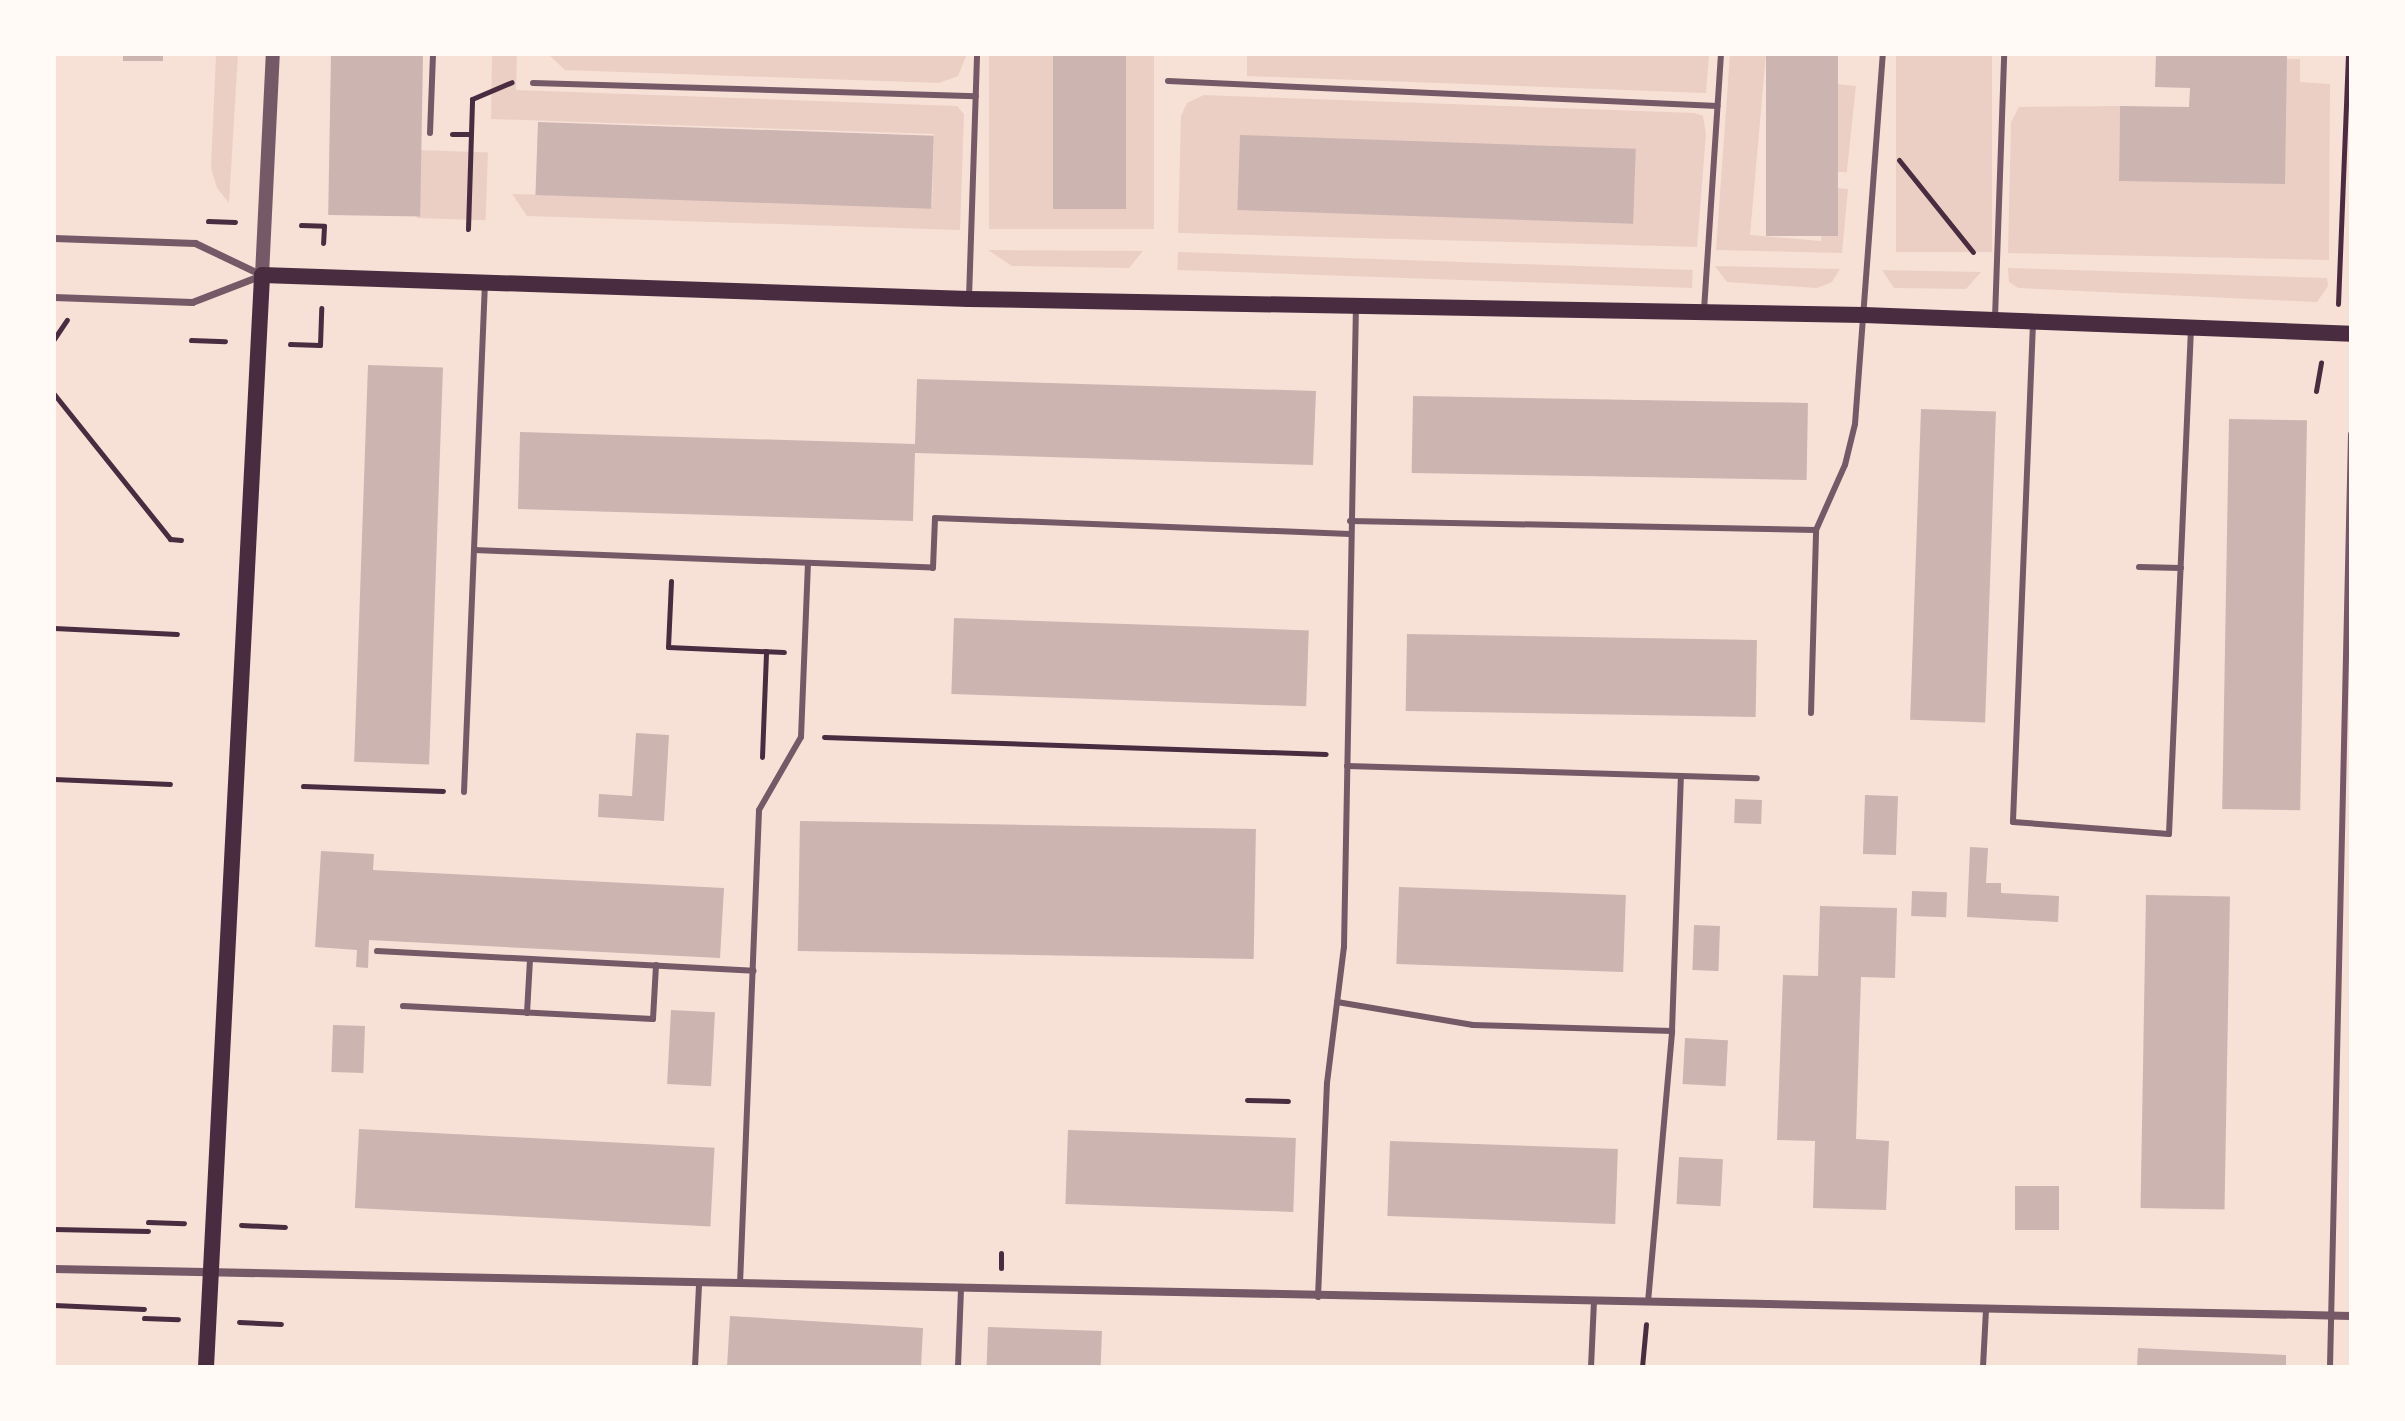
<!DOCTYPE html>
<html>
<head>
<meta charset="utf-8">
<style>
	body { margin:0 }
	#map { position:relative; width:2405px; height:1421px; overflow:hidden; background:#f7e1d7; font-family:"Roboto Condensed",sans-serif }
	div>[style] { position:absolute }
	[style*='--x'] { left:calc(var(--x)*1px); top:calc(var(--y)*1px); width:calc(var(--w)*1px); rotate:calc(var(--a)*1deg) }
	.green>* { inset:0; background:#ebcfc5; transform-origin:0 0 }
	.building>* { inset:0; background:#ccb4b1; transform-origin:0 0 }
	.path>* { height:5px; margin:-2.5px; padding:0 2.5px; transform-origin:2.5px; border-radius:2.5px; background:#4a2c40 }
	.service>* { height:6px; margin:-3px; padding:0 3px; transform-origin:3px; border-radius:3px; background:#755966 }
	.pedestrian>* { height:7px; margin:-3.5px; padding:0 3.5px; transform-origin:3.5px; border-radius:3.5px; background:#755966 }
	.minor>* { height:8px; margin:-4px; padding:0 4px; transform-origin:4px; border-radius:4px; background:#755966 }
	.tertiary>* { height:14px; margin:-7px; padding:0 7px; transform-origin:7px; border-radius:7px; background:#755966 }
	.secondary>* { height:16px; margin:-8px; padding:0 8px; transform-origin:8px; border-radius:8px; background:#4a2c40 }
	span { translate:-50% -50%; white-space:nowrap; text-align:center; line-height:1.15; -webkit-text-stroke:8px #fffaf5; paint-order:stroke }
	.frame { position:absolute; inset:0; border:56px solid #fffaf5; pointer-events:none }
</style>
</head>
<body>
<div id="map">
	<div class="green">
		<i style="clip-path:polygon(216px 54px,238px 54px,229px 203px,217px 188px,211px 168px)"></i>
		<i style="clip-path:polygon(492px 54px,517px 54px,516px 90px,957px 106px,964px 114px,960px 230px,527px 216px,512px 194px,932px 206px,934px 134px,491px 119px)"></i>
		<i style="clip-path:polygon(526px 54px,967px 54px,958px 76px,939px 83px,565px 70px,549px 55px)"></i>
		<i style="left:989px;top:54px;width:165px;height:175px"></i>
		<i style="clip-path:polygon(1224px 54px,1709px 54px,1706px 93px,1247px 76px,1247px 55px)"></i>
		<i style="clip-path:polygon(1730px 54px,1766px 54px,1750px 235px,1821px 241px,1826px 187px,1848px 189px,1842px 253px,1716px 250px)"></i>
		<i style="left:1896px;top:54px;width:96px;height:198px"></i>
		<i style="clip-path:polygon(2287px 59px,2300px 59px,2300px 82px,2330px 84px,2329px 260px,2008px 253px,2011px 122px,2019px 107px,2120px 106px,2119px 180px)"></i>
		<i style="left:1836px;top:84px;width:20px;height:87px;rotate:6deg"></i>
		<i style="clip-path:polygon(1204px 95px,1695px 113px,1703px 116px,1706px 134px,1697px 247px,1178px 233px,1181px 116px,1187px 103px)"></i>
		<i style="left:419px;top:150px;width:69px;height:68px;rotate:2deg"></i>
		<i style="clip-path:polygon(988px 250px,1143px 251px,1129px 268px,1012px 266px)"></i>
		<i style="left:1178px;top:252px;width:515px;height:18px;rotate:2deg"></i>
		<i style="clip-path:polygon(1715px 266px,1840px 269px,1832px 282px,1817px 288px,1727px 282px)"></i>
		<i style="clip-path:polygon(2008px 268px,2327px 278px,2328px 286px,2317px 302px,2018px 288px,2009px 282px)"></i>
		<i style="clip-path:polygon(1882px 270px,1981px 272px,1966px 289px,1894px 288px)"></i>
	</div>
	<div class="building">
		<i style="left:123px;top:54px;width:40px;height:7px"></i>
		<i style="left:331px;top:54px;width:92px;height:161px;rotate:1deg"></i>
		<i style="left:1053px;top:54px;width:73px;height:155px"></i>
		<i style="left:1766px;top:54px;width:72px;height:182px"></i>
		<i style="clip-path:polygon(2156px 54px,2287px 54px,2285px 184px,2119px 181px,2120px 106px,2189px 107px,2190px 88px,2155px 87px)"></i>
		<i style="left:538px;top:122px;width:396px;height:73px;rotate:2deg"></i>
		<i style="left:1240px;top:135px;width:396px;height:75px;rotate:2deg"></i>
		<i style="left:368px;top:365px;width:75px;height:397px;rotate:2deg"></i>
		<i style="clip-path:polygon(917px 379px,1316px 391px,1313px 465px,915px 453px,913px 521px,518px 509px,520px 432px,915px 444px)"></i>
		<i style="left:1413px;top:396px;width:395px;height:77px;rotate:1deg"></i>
		<i style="left:1921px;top:409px;width:75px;height:311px;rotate:2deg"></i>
		<i style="left:2229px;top:419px;width:78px;height:390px;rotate:1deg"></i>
		<i style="left:954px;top:618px;width:355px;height:76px;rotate:2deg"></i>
		<i style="left:1407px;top:634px;width:350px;height:77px;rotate:1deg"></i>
		<i style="clip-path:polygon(636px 733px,669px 735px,664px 821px,598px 817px,599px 794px,632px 796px)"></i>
		<i style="left:1865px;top:795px;width:33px;height:59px;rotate:2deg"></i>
		<i style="left:1735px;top:799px;width:27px;height:24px;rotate:2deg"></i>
		<i style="left:800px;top:821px;width:456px;height:130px;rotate:1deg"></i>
		<i style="clip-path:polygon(1970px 847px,1988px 848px,1986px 883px,2001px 883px,2001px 893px,2059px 896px,2058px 922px,1967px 917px)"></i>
		<i style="clip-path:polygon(321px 851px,374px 854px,373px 870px,724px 888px,720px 958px,369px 940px,368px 968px,356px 967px,357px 950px,315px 947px)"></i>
		<i style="left:1399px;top:887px;width:227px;height:77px;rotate:2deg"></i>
		<i style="left:1912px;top:891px;width:35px;height:25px;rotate:2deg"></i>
		<i style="left:2146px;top:895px;width:84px;height:313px;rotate:1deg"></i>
		<i style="clip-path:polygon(1820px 906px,1897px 908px,1895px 978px,1861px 977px,1856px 1139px,1889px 1141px,1886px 1210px,1813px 1208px,1815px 1141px,1777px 1140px,1783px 975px,1818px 976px)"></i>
		<i style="left:1694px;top:925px;width:26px;height:45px;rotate:2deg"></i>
		<i style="left:671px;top:1010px;width:44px;height:74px;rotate:3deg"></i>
		<i style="left:333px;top:1025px;width:32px;height:47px;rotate:2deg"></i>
		<i style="left:1685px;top:1038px;width:43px;height:46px;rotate:3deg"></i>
		<i style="left:359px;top:1129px;width:356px;height:79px;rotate:3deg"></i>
		<i style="left:1068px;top:1130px;width:228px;height:74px;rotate:2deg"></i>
		<i style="left:1390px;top:1141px;width:228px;height:75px;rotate:2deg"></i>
		<i style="left:1679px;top:1157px;width:44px;height:47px;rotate:3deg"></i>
		<i style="left:2015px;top:1186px;width:44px;height:44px"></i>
		<i style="clip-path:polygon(730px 1316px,923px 1328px,921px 1367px,727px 1367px)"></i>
		<i style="left:988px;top:1327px;width:114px;height:40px;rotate:2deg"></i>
		<i style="clip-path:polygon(2138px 1348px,2286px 1355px,2286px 1367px,2137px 1367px)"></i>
	</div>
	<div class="path">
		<i style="--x:452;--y:134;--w:19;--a:0"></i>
		<i style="--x:1899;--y:160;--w:118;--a:51.2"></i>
		<i style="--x:208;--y:221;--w:27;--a:2"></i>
		<i style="--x:301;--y:225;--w:23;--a:2"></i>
		<i style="--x:324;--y:226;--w:17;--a:93"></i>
		<i style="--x:468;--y:229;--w:130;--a:-88.2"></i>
		<i style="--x:472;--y:99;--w:43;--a:-23"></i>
		<i style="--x:2338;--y:304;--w:250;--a:-87.7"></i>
		<i style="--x:54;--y:339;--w:23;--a:-56"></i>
		<i style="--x:191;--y:340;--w:34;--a:2"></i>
		<i style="--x:290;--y:344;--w:30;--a:2"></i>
		<i style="--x:320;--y:345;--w:37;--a:-88"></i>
		<i style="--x:2316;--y:391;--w:29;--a:-80"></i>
		<i style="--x:54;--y:394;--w:186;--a:51.3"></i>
		<i style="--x:170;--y:539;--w:11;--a:5"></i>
		<i style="--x:671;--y:581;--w:66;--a:92.6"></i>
		<i style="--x:668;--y:647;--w:116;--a:2.5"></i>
		<i style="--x:54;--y:628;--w:123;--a:2.8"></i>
		<i style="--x:824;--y:737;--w:502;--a:1.94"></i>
		<i style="--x:762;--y:757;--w:106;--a:-87.8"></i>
		<i style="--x:54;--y:779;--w:116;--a:2.5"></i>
		<i style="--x:303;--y:786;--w:140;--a:2"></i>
		<i style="--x:1247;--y:1100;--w:41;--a:1.4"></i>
		<i style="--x:148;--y:1222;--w:36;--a:2"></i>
		<i style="--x:241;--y:1225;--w:44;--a:2.6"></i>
		<i style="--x:54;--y:1229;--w:94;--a:1.2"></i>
		<i style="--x:1001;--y:1268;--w:15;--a:-90"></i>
		<i style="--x:54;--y:1305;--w:90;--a:2.5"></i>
		<i style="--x:144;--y:1318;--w:34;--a:2"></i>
		<i style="--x:239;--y:1322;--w:42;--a:2.7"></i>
		<i style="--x:1642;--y:1367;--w:43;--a:-84.7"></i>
	</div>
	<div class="service">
		<i style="--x:1168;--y:81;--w:550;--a:2.61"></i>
		<i style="--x:533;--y:83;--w:443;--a:1.7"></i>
		<i style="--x:430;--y:133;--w:79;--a:-87.8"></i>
		<i style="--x:969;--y:298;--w:244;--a:-88.1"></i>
		<i style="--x:1704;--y:310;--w:257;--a:-86.2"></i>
		<i style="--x:1995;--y:318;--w:264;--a:-88"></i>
		<i style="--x:2033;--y:323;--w:499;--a:92.3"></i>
		<i style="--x:2013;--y:822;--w:156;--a:4.4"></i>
		<i style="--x:2169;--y:834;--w:505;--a:-87.51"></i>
		<i style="--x:1350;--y:521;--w:466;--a:1.1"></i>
		<i style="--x:474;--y:550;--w:459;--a:2.2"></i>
		<i style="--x:933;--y:568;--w:50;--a:-87.7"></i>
		<i style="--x:935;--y:518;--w:415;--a:2.2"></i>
		<i style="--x:2139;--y:567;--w:42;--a:1.4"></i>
		<i style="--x:1811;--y:713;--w:183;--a:-88.4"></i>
		<i style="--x:1816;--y:530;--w:71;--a:-66"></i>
		<i style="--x:1845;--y:465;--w:42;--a:-76.3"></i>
		<i style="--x:1855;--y:424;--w:371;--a:-85.7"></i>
		<i style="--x:1347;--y:766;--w:410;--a:1.7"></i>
		<i style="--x:464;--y:792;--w:509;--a:-87.64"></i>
		<i style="--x:377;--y:951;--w:377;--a:3"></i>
		<i style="--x:1337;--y:1002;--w:138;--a:9.6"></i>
		<i style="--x:1473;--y:1025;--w:199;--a:1.7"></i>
		<i style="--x:403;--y:1006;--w:250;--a:3"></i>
		<i style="--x:653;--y:1019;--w:54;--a:-86.8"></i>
		<i style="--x:527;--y:1013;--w:54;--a:-86.8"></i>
		<i style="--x:740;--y:1284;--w:474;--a:-87.7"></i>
		<i style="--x:759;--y:810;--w:84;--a:-60.1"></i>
		<i style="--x:801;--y:737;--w:174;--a:-87.7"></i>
		<i style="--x:1318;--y:1297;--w:214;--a:-87.6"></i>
		<i style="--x:1327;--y:1083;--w:137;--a:-82.9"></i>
		<i style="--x:1344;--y:947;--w:640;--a:-88.93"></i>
		<i style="--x:1648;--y:1302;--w:272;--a:-84.9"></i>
		<i style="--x:1672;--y:1031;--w:255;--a:-88"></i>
		<i style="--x:695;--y:1367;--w:83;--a:-87.2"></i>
		<i style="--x:958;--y:1367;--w:77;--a:-87.8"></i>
		<i style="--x:1591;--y:1367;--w:66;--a:-87.4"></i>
		<i style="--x:1983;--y:1367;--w:58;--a:-87"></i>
		<i style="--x:2330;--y:1367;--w:933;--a:-88.71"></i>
	</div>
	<div class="pedestrian">
		<i style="--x:54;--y:238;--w:141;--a:2"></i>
		<i style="--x:195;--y:243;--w:74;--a:25.5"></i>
		<i style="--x:54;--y:297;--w:138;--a:2.1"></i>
		<i style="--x:192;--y:302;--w:75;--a:-21.1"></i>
	</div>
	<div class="minor">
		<i style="--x:54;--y:1269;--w:2297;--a:1.17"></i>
	</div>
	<div class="tertiary">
		<i style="--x:262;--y:275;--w:221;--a:-87.2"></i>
	</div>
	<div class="secondary">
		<i style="--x:206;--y:1367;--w:1093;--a:-87.06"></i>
		<i style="--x:262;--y:275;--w:707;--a:1.94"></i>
		<i style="--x:969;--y:299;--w:895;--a:1.02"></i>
		<i style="--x:1864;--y:315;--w:487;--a:2.2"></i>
	</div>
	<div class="frame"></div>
</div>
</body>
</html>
